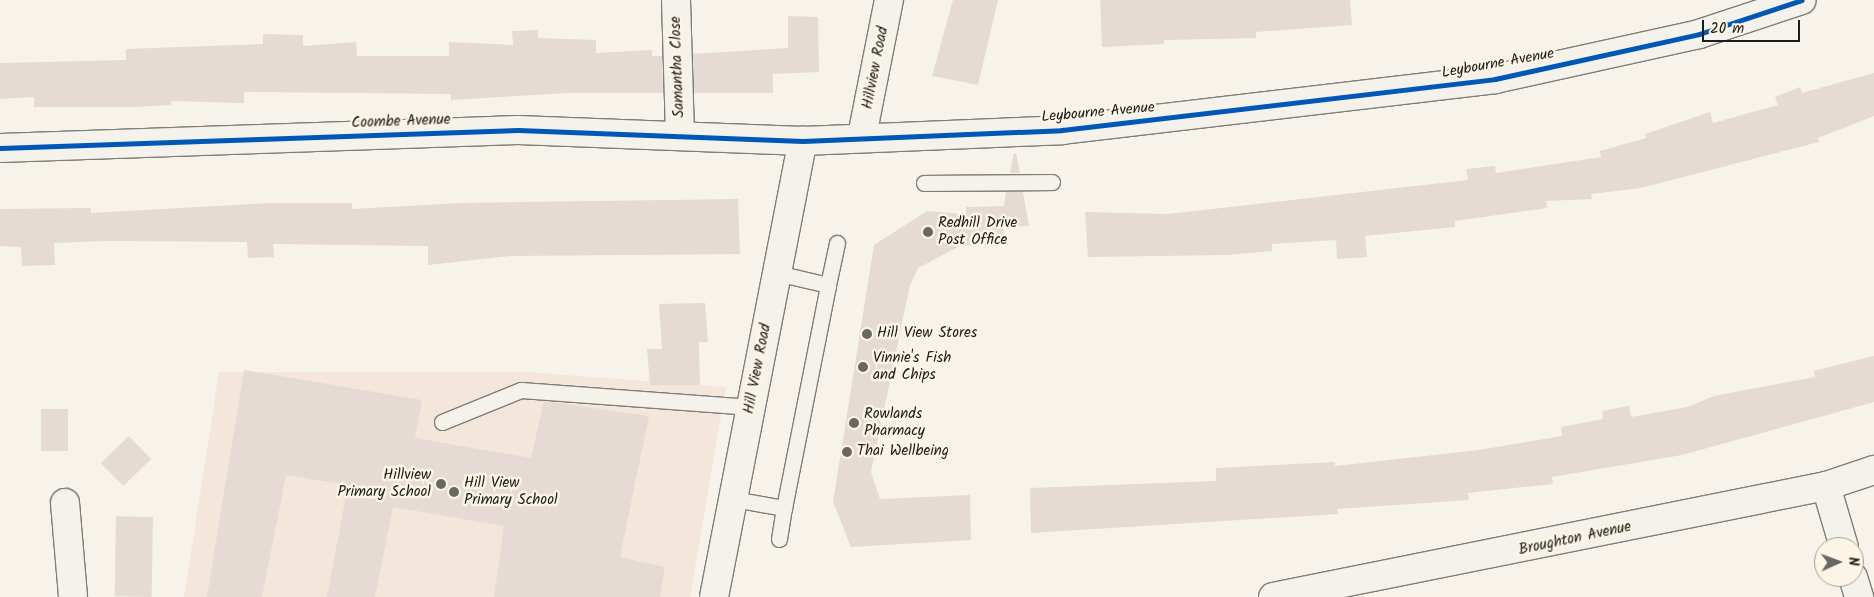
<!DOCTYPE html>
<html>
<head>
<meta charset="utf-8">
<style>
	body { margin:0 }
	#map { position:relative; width:1874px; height:597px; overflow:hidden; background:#f7f3ea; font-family:Kalam,sans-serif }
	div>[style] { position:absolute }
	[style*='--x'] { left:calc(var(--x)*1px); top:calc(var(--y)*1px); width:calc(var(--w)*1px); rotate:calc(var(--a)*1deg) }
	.built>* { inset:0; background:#f5e6dc }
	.building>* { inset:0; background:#e6dad4; transform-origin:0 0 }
	.roads { filter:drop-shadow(1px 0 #7f7d79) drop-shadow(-1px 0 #7f7d79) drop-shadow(0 1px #7f7d79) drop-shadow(0 -1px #7f7d79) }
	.service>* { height:15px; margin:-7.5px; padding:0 7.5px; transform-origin:7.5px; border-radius:7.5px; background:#f5f2ec }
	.minor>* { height:28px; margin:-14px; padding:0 14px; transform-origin:14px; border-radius:14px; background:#f5f2ec }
	.tertiary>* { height:28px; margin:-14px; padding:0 14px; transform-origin:14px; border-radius:14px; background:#f5f2ec }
	.cycleway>* { height:5px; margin:-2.5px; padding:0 2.5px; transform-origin:2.5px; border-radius:2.5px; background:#0057b8 }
	.dots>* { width:14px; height:14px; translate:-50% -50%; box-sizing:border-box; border:2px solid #fcf5e5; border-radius:50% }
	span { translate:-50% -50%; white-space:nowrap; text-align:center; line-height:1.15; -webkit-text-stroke:5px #fcf5e5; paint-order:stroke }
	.street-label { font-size:15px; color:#1c1c1c }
	.poi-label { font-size:15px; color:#1c1c1c }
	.left { translate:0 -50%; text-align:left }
	.right { translate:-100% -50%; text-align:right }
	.north { position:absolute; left:1814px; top:537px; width:50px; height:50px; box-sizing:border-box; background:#fcf5e5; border:1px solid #a29e95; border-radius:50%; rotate:88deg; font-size:14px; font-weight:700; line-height:20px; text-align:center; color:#1c1c1c }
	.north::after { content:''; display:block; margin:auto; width:18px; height:22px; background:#696764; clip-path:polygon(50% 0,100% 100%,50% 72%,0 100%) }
	.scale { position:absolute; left:1702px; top:20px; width:98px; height:22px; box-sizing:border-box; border:2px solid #1c1c1c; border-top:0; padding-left:6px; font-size:15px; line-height:18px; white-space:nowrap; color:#1c1c1c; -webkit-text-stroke:4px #fcf5e5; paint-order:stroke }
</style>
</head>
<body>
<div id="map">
	<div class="built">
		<i style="clip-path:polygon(219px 372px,526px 372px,726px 387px,690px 597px,184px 597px)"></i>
	</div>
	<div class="building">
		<i style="clip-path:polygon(953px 0,998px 0,978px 85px,932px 76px)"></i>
		<i style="clip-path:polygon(1100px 0,1350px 0,1352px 25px,1256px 32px,1256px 38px,1164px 40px,1164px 44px,1102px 47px)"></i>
		<i style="clip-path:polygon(788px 16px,818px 17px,819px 72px,773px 74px,773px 93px,694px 93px,693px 54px,788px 48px)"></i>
		<i style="clip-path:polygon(538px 30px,538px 38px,596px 40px,596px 53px,652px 50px,652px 56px,662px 56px,663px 93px,568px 93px,451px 100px,451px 94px,244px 92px,244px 103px,171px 101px,171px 105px,136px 107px,34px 107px,34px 97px,0 99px,0 63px,126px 60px,126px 49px,263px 44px,263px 34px,303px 35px,303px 46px,356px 42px,357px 56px,449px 56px,449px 42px,513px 45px,512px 31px)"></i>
		<i style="clip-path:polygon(1874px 73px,1874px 116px,1818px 138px,1819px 142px,1641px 188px,1591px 194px,1592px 199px,1546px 201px,1547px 208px,1455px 221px,1455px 227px,1365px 236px,1367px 257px,1337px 259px,1336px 240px,1272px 244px,1272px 251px,1226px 255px,1088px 257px,1085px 212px,1168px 214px,1468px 180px,1466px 169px,1495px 166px,1496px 173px,1601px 157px,1600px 151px,1646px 138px,1645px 134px,1710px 112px,1713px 123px,1778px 105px,1775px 97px,1800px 87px,1802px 93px)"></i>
		<i style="clip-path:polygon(1014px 153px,1016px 153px,1020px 173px,1010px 173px)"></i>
		<i style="clip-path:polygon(1006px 192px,1023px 192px,1029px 226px,1004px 227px,1004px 243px,960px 246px,918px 268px,910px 285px,871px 472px,880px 499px,970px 495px,971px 540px,851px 547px,833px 502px,874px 245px,927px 211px,966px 214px,966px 207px,1004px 206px)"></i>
		<i style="clip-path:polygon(738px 199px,740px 254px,510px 256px,428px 265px,428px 246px,273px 244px,274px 257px,248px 258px,247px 242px,107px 241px,54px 243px,55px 265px,22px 266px,21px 247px,0 246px,0 209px,91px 208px,91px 213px,271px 203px,352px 203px,352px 209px,460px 203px)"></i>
		<i style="clip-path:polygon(705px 303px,708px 342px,699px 342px,700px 385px,650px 385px,647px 349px,662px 349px,659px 304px)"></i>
		<i style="clip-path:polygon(1874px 356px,1874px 402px,1682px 455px,1552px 477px,1553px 484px,1468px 493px,1469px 500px,1337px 509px,1338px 514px,1031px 533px,1030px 488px,1216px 481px,1216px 468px,1335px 462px,1335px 466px,1479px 450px,1562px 436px,1561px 427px,1603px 419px,1602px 411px,1629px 406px,1631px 417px,1687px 407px,1714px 396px,1815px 377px,1814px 371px)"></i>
		<i style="clip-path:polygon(244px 370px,422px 400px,415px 438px,531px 458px,544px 401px,649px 416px,620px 557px,665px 567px,660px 597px,494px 597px,504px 526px,393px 507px,375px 597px,327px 597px,348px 485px,286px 475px,262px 597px,207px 597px)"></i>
		<i style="left:41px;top:409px;width:27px;height:42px"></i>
		<i style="left:129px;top:436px;width:32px;height:39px;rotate:46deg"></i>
		<i style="left:153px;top:517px;width:80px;height:37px;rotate:91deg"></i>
	</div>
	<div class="roads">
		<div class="service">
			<i style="--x:924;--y:183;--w:128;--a:-0.4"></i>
			<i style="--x:828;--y:285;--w:43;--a:-77.9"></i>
			<i style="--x:442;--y:422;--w:85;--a:-22.1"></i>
			<i style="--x:521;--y:390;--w:231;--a:4.2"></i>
			<i style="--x:733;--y:499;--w:52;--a:10"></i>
			<i style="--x:784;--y:508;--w:227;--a:-78.8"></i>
			<i style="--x:828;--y:285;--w:52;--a:-166.8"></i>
			<i style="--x:779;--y:539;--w:31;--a:-81"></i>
		</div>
		<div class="minor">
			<i style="--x:676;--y:0;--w:135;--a:88.3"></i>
			<i style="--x:862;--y:136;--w:139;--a:-78.8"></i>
			<i style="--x:1826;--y:486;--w:64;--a:73.6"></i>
			<i style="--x:65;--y:503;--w:94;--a:85.1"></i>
			<i style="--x:1853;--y:577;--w:21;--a:73"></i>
			<i style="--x:714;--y:597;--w:465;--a:-79"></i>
			<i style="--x:1273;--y:597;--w:564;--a:-11.35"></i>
			<i style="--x:1826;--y:486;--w:51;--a:-18.4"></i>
		</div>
		<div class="tertiary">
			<i style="--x:0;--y:148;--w:518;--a:-1.99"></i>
			<i style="--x:518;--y:130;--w:285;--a:2.2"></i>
			<i style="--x:803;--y:141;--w:259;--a:-2.4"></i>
			<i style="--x:1062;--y:130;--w:436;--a:-6.7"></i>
			<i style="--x:1495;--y:79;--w:209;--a:-12.4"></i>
			<i style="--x:1699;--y:34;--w:108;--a:-18.3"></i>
		</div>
	</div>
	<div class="cycleway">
		<i style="--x:0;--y:148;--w:518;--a:-1.99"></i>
		<i style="--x:518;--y:130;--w:285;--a:2.2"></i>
		<i style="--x:803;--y:141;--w:259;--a:-2.4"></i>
		<i style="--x:1062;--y:130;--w:436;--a:-6.7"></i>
		<i style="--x:1495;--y:79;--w:209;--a:-12.4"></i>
		<i style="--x:1699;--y:34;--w:108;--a:-18.3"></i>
	</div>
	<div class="dots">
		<i style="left:928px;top:232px;background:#696764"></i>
		<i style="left:867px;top:334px;background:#696764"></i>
		<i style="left:863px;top:367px;background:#696764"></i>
		<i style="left:854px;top:423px;background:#696764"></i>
		<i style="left:847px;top:452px;background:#696764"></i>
		<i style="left:441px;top:484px;background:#696764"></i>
		<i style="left:454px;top:492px;background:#696764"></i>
	</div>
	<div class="street-label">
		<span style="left:1498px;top:64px;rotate:-10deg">Leybourne Avenue</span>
		<span style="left:678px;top:67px;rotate:-92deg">Samantha Close</span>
		<span style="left:876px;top:68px;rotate:-79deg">Hillview Road</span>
		<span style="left:1098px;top:113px;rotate:-5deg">Leybourne Avenue</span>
		<span style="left:401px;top:122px;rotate:-2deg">Coombe Avenue</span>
		<span style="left:758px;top:369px;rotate:-79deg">Hill View Road</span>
		<span style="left:1575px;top:539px;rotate:-12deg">Broughton Avenue</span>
	</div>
	<div class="poi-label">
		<span class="left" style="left:938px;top:232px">Redhill Drive<br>Post Office</span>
		<span class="left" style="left:877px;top:334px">Hill View Stores</span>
		<span class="left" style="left:873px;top:367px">Vinnie's Fish<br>and Chips</span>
		<span class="left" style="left:864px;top:423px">Rowlands<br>Pharmacy</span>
		<span class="left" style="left:857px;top:452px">Thai Wellbeing</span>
		<span class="right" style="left:431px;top:484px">Hillview<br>Primary School</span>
		<span class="left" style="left:464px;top:492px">Hill View<br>Primary School</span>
	</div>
	<div class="north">N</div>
	<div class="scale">20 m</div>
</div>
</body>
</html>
